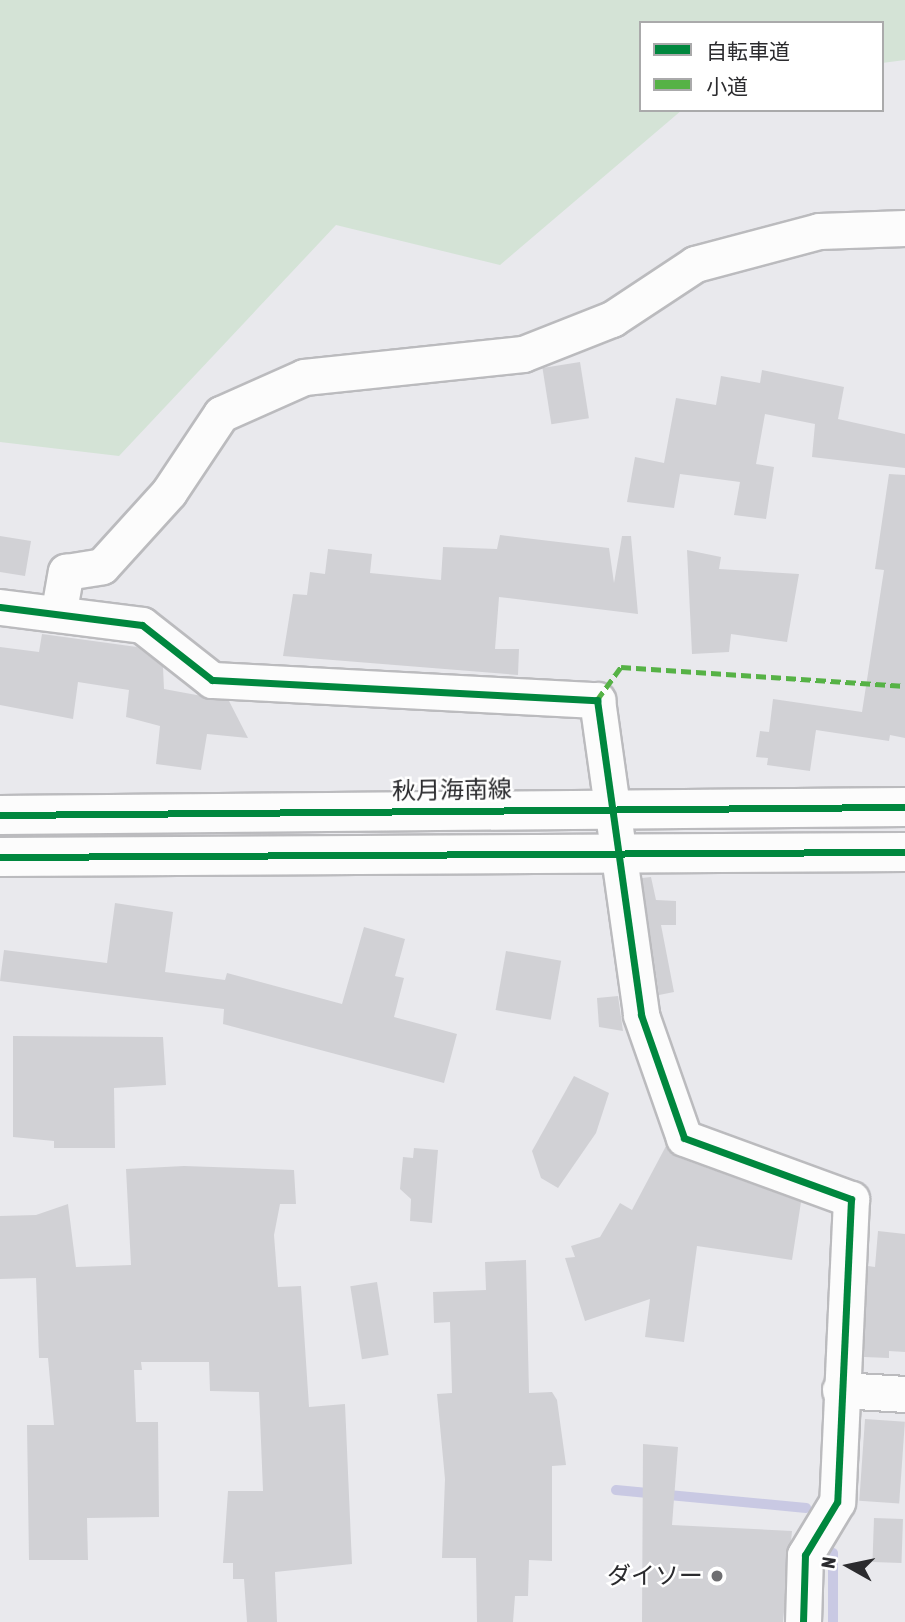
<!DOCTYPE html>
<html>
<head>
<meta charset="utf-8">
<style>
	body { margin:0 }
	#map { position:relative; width:905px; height:1622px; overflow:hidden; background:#e9e9ed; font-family:"Asap Condensed","Noto Sans JP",sans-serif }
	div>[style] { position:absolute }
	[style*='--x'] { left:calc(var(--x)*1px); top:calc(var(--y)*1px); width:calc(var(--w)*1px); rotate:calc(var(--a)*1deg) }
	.green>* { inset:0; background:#d4e3d6 }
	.stream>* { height:10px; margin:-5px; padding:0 5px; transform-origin:5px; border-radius:5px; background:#c9c9e3 }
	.building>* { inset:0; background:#d1d1d5; transform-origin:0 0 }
	.roads { filter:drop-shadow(2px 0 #bbbbbe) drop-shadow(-2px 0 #bbbbbe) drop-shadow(0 2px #bbbbbe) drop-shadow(0 -2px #bbbbbe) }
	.minor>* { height:35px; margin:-17.5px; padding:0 17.5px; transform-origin:17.5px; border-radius:17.5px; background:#fcfcfc }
	.secondary>* { height:38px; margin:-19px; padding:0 19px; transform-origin:19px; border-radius:19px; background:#fcfcfc }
	.quiet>* { height:5px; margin-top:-2.5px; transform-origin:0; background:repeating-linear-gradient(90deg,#56b246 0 10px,transparent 0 15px) }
	.cycleway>* { height:7px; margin:-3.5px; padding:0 3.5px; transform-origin:3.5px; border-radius:3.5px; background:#00873e }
	.dots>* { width:19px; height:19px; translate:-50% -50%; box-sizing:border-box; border:4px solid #fff; border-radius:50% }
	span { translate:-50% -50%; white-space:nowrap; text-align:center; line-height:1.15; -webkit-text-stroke:5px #fff; paint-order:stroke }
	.street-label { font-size:24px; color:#2b2b2e }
	.poi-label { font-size:24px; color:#2b2b2e }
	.right { translate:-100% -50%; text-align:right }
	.legend { position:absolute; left:639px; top:21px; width:245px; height:91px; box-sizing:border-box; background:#fff; border:2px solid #aaaaab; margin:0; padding:9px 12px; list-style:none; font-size:21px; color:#2b2b2e }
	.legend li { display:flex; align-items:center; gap:14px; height:35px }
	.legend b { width:35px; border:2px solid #aaaaab }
	.north { position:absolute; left:814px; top:1531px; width:70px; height:70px; -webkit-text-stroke:5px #fff; paint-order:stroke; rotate:279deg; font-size:19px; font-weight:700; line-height:28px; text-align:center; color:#2b2b2e }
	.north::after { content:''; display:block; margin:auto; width:24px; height:32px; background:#2b2b2e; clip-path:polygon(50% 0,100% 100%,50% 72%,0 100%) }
</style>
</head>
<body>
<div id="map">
	<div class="green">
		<i style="clip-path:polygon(0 0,905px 0,905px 60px,882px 63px,882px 23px,641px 23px,641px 110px,682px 110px,500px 265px,336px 225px,119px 456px,0 442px)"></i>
	</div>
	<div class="stream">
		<i style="--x:616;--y:1490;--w:191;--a:5.4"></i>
		<i style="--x:833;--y:1622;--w:69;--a:-90"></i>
	</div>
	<div class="building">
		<i style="left:580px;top:362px;width:57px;height:38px;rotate:81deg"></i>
		<i style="clip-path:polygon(762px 370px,844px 387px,838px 419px,905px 434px,905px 468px,812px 457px,815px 424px,765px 414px,756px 464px,774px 467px,766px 519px,734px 515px,740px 482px,680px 474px,674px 508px,627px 502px,635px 457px,664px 463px,676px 398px,716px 405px,721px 376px,760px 383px)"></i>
		<i style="clip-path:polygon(889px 474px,905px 475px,905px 738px,890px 735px,889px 741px,816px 730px,810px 771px,767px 765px,768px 758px,756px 757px,760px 731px,769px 732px,773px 699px,862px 712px,884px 570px,875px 569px)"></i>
		<i style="clip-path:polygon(500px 535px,609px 548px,614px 583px,622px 536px,631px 536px,638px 614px,499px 597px,495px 649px,519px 649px,518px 675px,283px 656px,293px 594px,307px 595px,310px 572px,325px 574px,328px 549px,372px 554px,370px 573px,441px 580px,443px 547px,497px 549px)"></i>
		<i style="clip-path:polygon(0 536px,31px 541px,25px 576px,0 572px)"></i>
		<i style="clip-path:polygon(687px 550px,721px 557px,719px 569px,799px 574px,787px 642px,731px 634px,729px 652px,692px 654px)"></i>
		<i style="clip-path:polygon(42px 634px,137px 647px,163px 667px,164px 689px,229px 701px,248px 738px,207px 734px,201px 770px,156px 764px,160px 726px,126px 717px,129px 690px,78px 682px,73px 719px,0 705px,0 647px,39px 652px)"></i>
		<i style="clip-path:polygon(651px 877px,656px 900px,676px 901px,676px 925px,661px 925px,674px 992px,659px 995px,642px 878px)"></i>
		<i style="clip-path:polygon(115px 903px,173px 912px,165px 972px,225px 980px,227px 973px,342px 1004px,364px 927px,405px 939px,395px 976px,404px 978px,394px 1017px,457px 1034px,444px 1083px,223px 1024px,224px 1009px,0 981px,4px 950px,107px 963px)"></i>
		<i style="left:506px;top:951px;width:56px;height:60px;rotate:10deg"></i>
		<i style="clip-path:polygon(618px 996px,623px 1031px,599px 1027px,597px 998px)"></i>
		<i style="clip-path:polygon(13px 1036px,163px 1037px,166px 1085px,114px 1088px,115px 1148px,54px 1148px,54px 1141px,13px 1137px)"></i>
		<i style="clip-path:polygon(574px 1076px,609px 1093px,596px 1133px,558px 1188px,541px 1178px,532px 1151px)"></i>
		<i style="clip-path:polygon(666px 1146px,677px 1157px,801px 1202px,792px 1260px,697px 1246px,684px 1342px,645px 1337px,650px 1299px,585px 1321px,565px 1258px,575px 1257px,571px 1246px,600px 1237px,620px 1203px,632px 1210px)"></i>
		<i style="clip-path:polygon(414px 1148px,438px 1150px,432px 1223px,410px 1221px,411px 1199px,400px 1189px,403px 1157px,413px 1158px)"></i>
		<i style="clip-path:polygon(184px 1166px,294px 1170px,296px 1204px,280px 1204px,274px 1235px,278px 1287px,301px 1286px,309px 1407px,345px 1404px,352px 1564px,275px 1572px,277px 1622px,247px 1622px,244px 1579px,233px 1579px,233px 1563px,223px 1563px,228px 1491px,263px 1491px,259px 1392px,210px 1391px,209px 1362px,141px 1362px,142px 1370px,134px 1370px,136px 1422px,158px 1422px,159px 1517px,87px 1518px,88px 1560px,29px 1560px,27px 1425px,54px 1425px,48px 1358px,39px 1358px,36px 1278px,0 1279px,0 1216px,36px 1215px,68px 1204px,76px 1267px,131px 1265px,126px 1169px)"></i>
		<i style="clip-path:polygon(878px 1231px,905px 1234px,905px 1352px,889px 1351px,889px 1358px,864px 1357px,868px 1266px,875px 1267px)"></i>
		<i style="clip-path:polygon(526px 1260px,529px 1393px,552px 1392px,557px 1400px,566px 1465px,552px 1466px,552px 1561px,529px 1560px,528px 1596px,515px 1596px,513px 1622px,477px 1622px,476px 1558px,442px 1558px,445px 1479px,437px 1394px,452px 1393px,450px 1322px,434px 1323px,433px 1292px,486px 1290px,485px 1262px)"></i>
		<i style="left:377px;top:1282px;width:74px;height:27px;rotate:81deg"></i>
		<i style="left:865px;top:1419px;width:40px;height:82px;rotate:4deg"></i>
		<i style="clip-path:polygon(643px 1444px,678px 1447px,672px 1525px,792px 1531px,783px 1622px,642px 1622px)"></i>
		<i style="left:874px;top:1518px;width:29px;height:44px;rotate:2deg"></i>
	</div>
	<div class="roads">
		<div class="minor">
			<i style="--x:0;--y:607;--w:143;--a:7.2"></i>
			<i style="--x:142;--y:625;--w:89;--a:38.2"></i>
			<i style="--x:212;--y:680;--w:386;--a:3"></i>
			<i style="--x:597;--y:700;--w:318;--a:82"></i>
			<i style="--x:641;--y:1015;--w:130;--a:70.7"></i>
			<i style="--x:684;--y:1138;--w:178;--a:20.1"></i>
			<i style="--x:851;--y:1199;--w:303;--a:92.6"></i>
			<i style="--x:837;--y:1502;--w:62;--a:121.1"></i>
			<i style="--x:805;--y:1555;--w:67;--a:91.7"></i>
			<i style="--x:59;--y:610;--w:39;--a:-80"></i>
			<i style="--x:66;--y:572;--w:36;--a:-9"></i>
			<i style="--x:102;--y:566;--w:100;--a:-47.8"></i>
			<i style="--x:169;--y:492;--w:94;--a:-56.3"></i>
			<i style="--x:221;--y:414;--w:91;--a:-24"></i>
			<i style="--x:304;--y:377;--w:220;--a:-6"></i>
			<i style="--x:523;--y:354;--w:96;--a:-21.5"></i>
			<i style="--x:612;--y:319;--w:100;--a:-33.5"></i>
			<i style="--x:695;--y:264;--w:128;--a:-14.9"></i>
			<i style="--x:819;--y:231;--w:86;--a:-2"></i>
			<i style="--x:840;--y:1390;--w:65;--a:3.5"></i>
		</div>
		<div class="secondary">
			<i style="--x:0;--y:815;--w:905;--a:-0.51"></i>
			<i style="--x:0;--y:857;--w:905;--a:-0.32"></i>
		</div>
	</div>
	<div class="quiet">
		<i style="--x:597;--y:700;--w:41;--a:-54"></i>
		<i style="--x:621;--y:667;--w:285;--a:3.8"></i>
	</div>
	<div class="cycleway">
		<i style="--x:0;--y:607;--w:143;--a:7.2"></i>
		<i style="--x:142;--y:625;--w:89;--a:38.2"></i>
		<i style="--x:212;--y:680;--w:386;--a:3"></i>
		<i style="--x:597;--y:700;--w:318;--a:82"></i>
		<i style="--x:641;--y:1015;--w:130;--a:70.7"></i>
		<i style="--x:684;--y:1138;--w:178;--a:20.1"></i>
		<i style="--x:851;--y:1199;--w:303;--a:92.6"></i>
		<i style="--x:837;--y:1502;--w:62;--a:121.1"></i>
		<i style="--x:805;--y:1555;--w:67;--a:91.7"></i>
		<i style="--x:0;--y:815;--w:905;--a:-0.51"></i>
		<i style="--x:0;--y:857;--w:905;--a:-0.32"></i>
	</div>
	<div class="dots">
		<i style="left:717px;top:1576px;background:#6e6e71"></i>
	</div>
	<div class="street-label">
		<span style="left:452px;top:790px;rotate:-1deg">秋月海南線</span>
	</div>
	<div class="poi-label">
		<span class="right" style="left:703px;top:1576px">ダイソー</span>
	</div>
	<ul class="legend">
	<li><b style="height:9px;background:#00873e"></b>自転車道</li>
	<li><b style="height:9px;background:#56b246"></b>小道</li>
	</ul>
	<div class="north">N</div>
</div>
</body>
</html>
